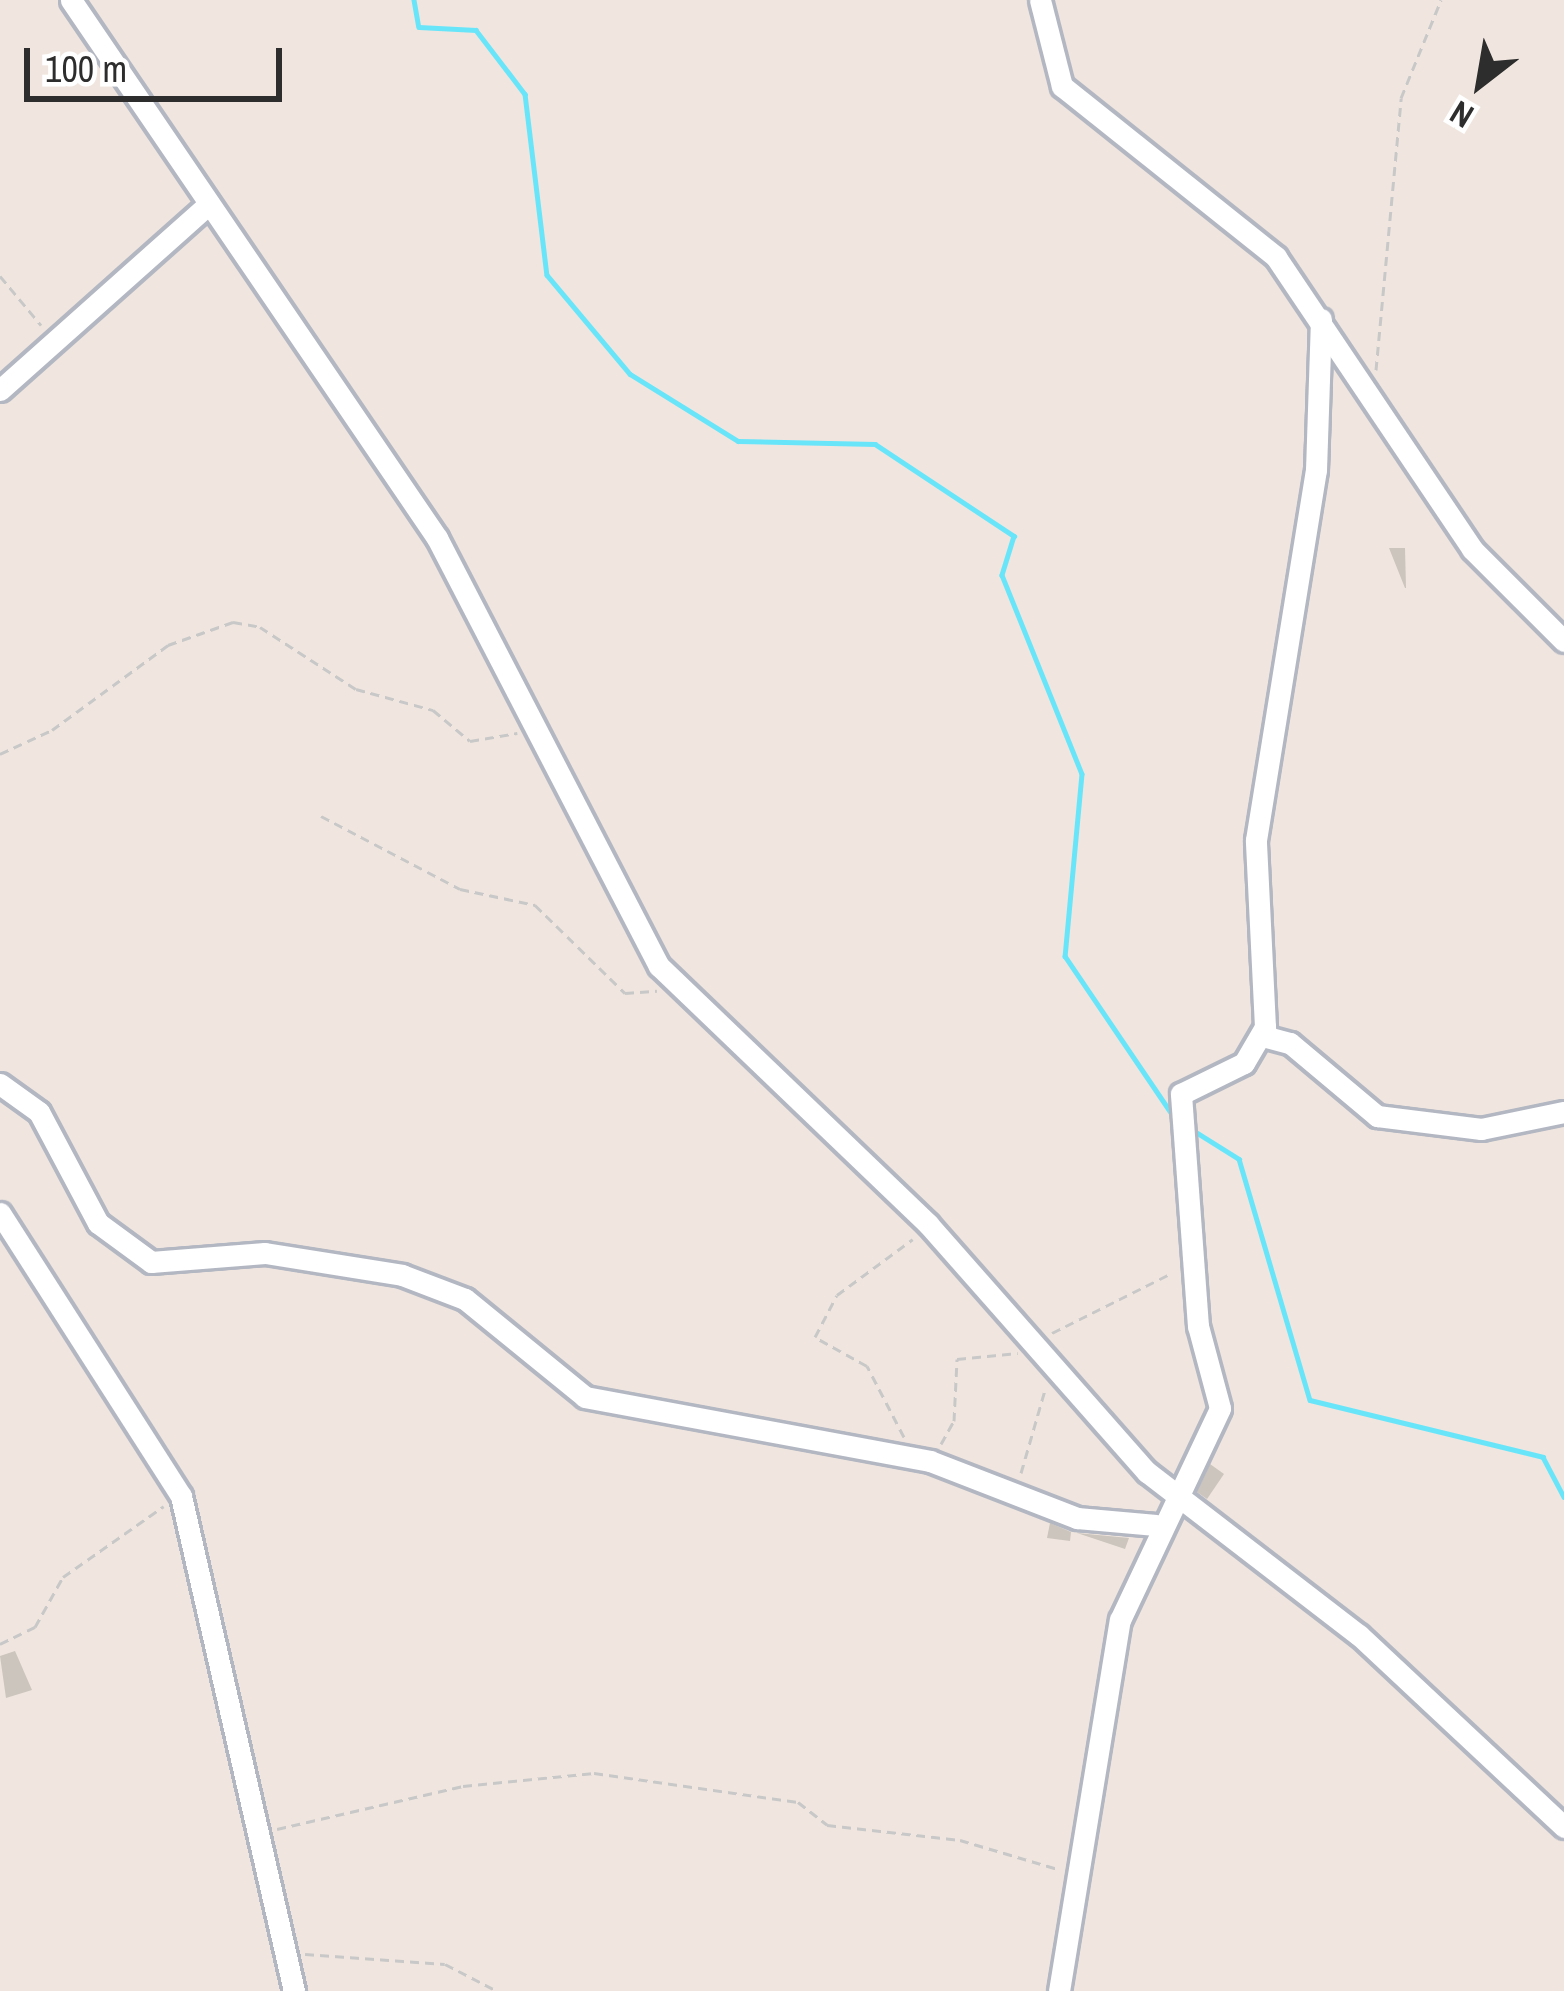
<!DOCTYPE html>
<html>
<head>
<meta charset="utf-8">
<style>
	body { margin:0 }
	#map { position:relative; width:1564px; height:1991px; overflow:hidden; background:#f0e6df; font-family:"Archivo Narrow",sans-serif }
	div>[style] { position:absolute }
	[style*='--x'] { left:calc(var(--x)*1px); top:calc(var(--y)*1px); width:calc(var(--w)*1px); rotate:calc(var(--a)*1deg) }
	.stream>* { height:4.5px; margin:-2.25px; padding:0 2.25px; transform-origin:2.25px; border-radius:2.25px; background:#69e5fa }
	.building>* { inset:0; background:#cbc5bd }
	.path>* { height:3px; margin-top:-1.5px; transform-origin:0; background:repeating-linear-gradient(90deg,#c8c8c8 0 9px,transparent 0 15px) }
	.roads { filter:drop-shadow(3px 0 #b3b7c2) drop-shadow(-3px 0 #b3b7c2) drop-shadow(0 3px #b3b7c2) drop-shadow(0 -3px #b3b7c2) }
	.street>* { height:21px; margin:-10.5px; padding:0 10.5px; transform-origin:10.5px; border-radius:10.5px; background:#fff }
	span { translate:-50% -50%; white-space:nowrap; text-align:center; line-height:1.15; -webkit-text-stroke:12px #fff; paint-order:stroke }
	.north { position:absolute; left:1420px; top:24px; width:120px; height:120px; -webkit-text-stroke:9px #fff; paint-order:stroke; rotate:211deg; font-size:33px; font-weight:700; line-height:48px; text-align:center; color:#2d2d2d }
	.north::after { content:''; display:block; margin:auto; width:42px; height:54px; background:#2d2d2d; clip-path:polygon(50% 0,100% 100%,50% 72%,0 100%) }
	.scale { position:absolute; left:24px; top:48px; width:258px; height:54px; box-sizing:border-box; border:6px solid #2d2d2d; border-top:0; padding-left:15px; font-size:36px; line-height:42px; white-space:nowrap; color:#2d2d2d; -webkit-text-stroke:9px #fff; paint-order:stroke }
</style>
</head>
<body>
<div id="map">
	<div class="stream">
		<i style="--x:414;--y:0;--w:27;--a:80"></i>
		<i style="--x:419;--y:27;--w:57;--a:3"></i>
		<i style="--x:476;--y:30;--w:81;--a:52.6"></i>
		<i style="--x:525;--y:94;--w:182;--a:83.1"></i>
		<i style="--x:547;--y:275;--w:129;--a:50"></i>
		<i style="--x:630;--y:374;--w:127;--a:31.8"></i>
		<i style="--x:738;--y:441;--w:137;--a:1.3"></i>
		<i style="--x:875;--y:444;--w:167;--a:33.5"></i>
		<i style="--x:1014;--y:536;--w:41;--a:107.1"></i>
		<i style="--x:1002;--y:575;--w:214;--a:68.1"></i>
		<i style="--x:1082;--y:774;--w:183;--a:95.3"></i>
		<i style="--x:1065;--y:956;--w:198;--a:55.9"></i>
		<i style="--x:1191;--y:1129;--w:57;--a:32"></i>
		<i style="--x:1239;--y:1159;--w:251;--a:73.6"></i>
		<i style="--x:1310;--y:1400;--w:240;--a:13.7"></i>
		<i style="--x:1543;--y:1457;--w:45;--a:62.3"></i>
	</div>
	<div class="building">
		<i style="clip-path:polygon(1389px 548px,1405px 548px,1406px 588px,1405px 588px)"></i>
		<i style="clip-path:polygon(1210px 1464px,1224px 1474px,1207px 1499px,1197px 1492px)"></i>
		<i style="clip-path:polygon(1050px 1523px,1071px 1532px,1070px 1541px,1047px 1538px)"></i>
		<i style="clip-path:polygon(1077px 1533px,1129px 1538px,1125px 1549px)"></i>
		<i style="clip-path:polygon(15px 1651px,32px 1690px,6px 1698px,0 1656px)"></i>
	</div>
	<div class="path">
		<i style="--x:0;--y:276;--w:64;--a:50.1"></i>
		<i style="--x:1376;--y:370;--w:273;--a:-84.7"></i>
		<i style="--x:1401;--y:98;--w:106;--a:-67.8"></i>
		<i style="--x:0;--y:754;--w:57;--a:-24.8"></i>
		<i style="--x:52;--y:730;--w:144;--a:-36.2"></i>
		<i style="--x:168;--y:645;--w:69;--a:-19.5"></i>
		<i style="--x:233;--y:622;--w:27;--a:10"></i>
		<i style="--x:260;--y:627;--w:114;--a:32.9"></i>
		<i style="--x:356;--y:689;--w:80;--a:15.3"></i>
		<i style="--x:433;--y:710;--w:48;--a:40"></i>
		<i style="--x:470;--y:741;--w:48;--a:-9.7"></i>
		<i style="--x:321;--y:816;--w:157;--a:27.7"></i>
		<i style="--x:460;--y:889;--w:77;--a:12"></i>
		<i style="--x:535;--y:905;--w:126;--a:44.4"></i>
		<i style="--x:625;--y:993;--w:32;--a:-4"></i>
		<i style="--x:1052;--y:1333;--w:134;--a:-26.6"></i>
		<i style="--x:904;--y:1437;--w:80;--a:-117.5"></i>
		<i style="--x:867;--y:1366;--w:60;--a:-150.9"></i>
		<i style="--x:815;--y:1337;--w:47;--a:-62.4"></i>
		<i style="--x:837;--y:1295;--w:94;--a:-36.4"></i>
		<i style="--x:941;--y:1444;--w:26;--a:-61"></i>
		<i style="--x:954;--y:1421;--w:62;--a:-87.2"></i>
		<i style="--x:957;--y:1359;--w:61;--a:-5.6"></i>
		<i style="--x:1021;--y:1473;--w:86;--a:-73.9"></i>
		<i style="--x:0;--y:1644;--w:39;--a:-26"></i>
		<i style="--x:35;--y:1627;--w:57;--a:-60.8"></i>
		<i style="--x:63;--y:1577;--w:123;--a:-35.1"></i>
		<i style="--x:277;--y:1829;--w:191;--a:-13"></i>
		<i style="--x:463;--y:1786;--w:132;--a:-5.7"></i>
		<i style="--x:594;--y:1773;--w:206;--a:8.1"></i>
		<i style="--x:798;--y:1802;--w:37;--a:38"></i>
		<i style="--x:827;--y:1825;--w:134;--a:6.4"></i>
		<i style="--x:960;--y:1840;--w:102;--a:16.5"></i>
		<i style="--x:305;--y:1954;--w:140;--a:4.1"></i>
		<i style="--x:445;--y:1964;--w:59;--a:27.4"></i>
	</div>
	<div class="roads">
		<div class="street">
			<i style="--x:71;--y:0;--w:651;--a:55.77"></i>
			<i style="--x:437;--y:538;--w:482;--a:62.6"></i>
			<i style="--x:659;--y:966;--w:373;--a:43.8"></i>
			<i style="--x:928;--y:1224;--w:331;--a:48.6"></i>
			<i style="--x:1147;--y:1472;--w:267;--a:37.6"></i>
			<i style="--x:1359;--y:1635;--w:281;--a:43.1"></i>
			<i style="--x:1040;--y:0;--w:89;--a:75.7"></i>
			<i style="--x:1062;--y:86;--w:274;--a:38.6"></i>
			<i style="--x:1276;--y:257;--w:352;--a:56.1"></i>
			<i style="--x:1472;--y:549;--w:130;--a:45"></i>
			<i style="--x:0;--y:390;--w:280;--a:-41.7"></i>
			<i style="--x:1263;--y:1036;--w:28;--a:15"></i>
			<i style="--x:1290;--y:1043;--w:114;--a:40"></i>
			<i style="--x:1377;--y:1116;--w:105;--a:7.1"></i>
			<i style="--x:1481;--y:1129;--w:85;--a:-11.6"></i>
			<i style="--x:0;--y:1084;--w:48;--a:35.7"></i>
			<i style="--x:39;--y:1112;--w:126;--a:62"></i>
			<i style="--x:98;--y:1223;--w:66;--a:36.3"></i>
			<i style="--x:151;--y:1262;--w:114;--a:-4.5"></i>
			<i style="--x:265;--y:1253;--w:139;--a:9.1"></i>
			<i style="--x:402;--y:1275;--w:67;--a:20.9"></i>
			<i style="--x:465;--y:1299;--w:155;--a:39.2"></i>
			<i style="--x:585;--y:1397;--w:351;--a:10.5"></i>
			<i style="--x:930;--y:1461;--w:158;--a:21.2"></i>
			<i style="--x:1077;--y:1518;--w:79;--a:5.1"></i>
			<i style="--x:0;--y:1213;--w:336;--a:57.4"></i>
			<i style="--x:181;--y:1496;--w:508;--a:77.14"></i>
			<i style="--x:1059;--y:1991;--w:376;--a:-80.7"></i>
			<i style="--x:1120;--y:1620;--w:234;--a:-64.7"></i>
			<i style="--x:1220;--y:1408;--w:85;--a:-105"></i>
			<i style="--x:1198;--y:1326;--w:233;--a:-94.2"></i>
			<i style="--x:1181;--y:1094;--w:70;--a:-26.2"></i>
			<i style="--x:1244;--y:1063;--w:42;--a:-59.7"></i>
			<i style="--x:1265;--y:1027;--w:187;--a:-92.8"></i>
			<i style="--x:1256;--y:840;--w:375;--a:-80.8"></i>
			<i style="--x:1316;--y:470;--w:151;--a:-88.1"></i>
		</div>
	</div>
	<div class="north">N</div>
	<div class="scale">100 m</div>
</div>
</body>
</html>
